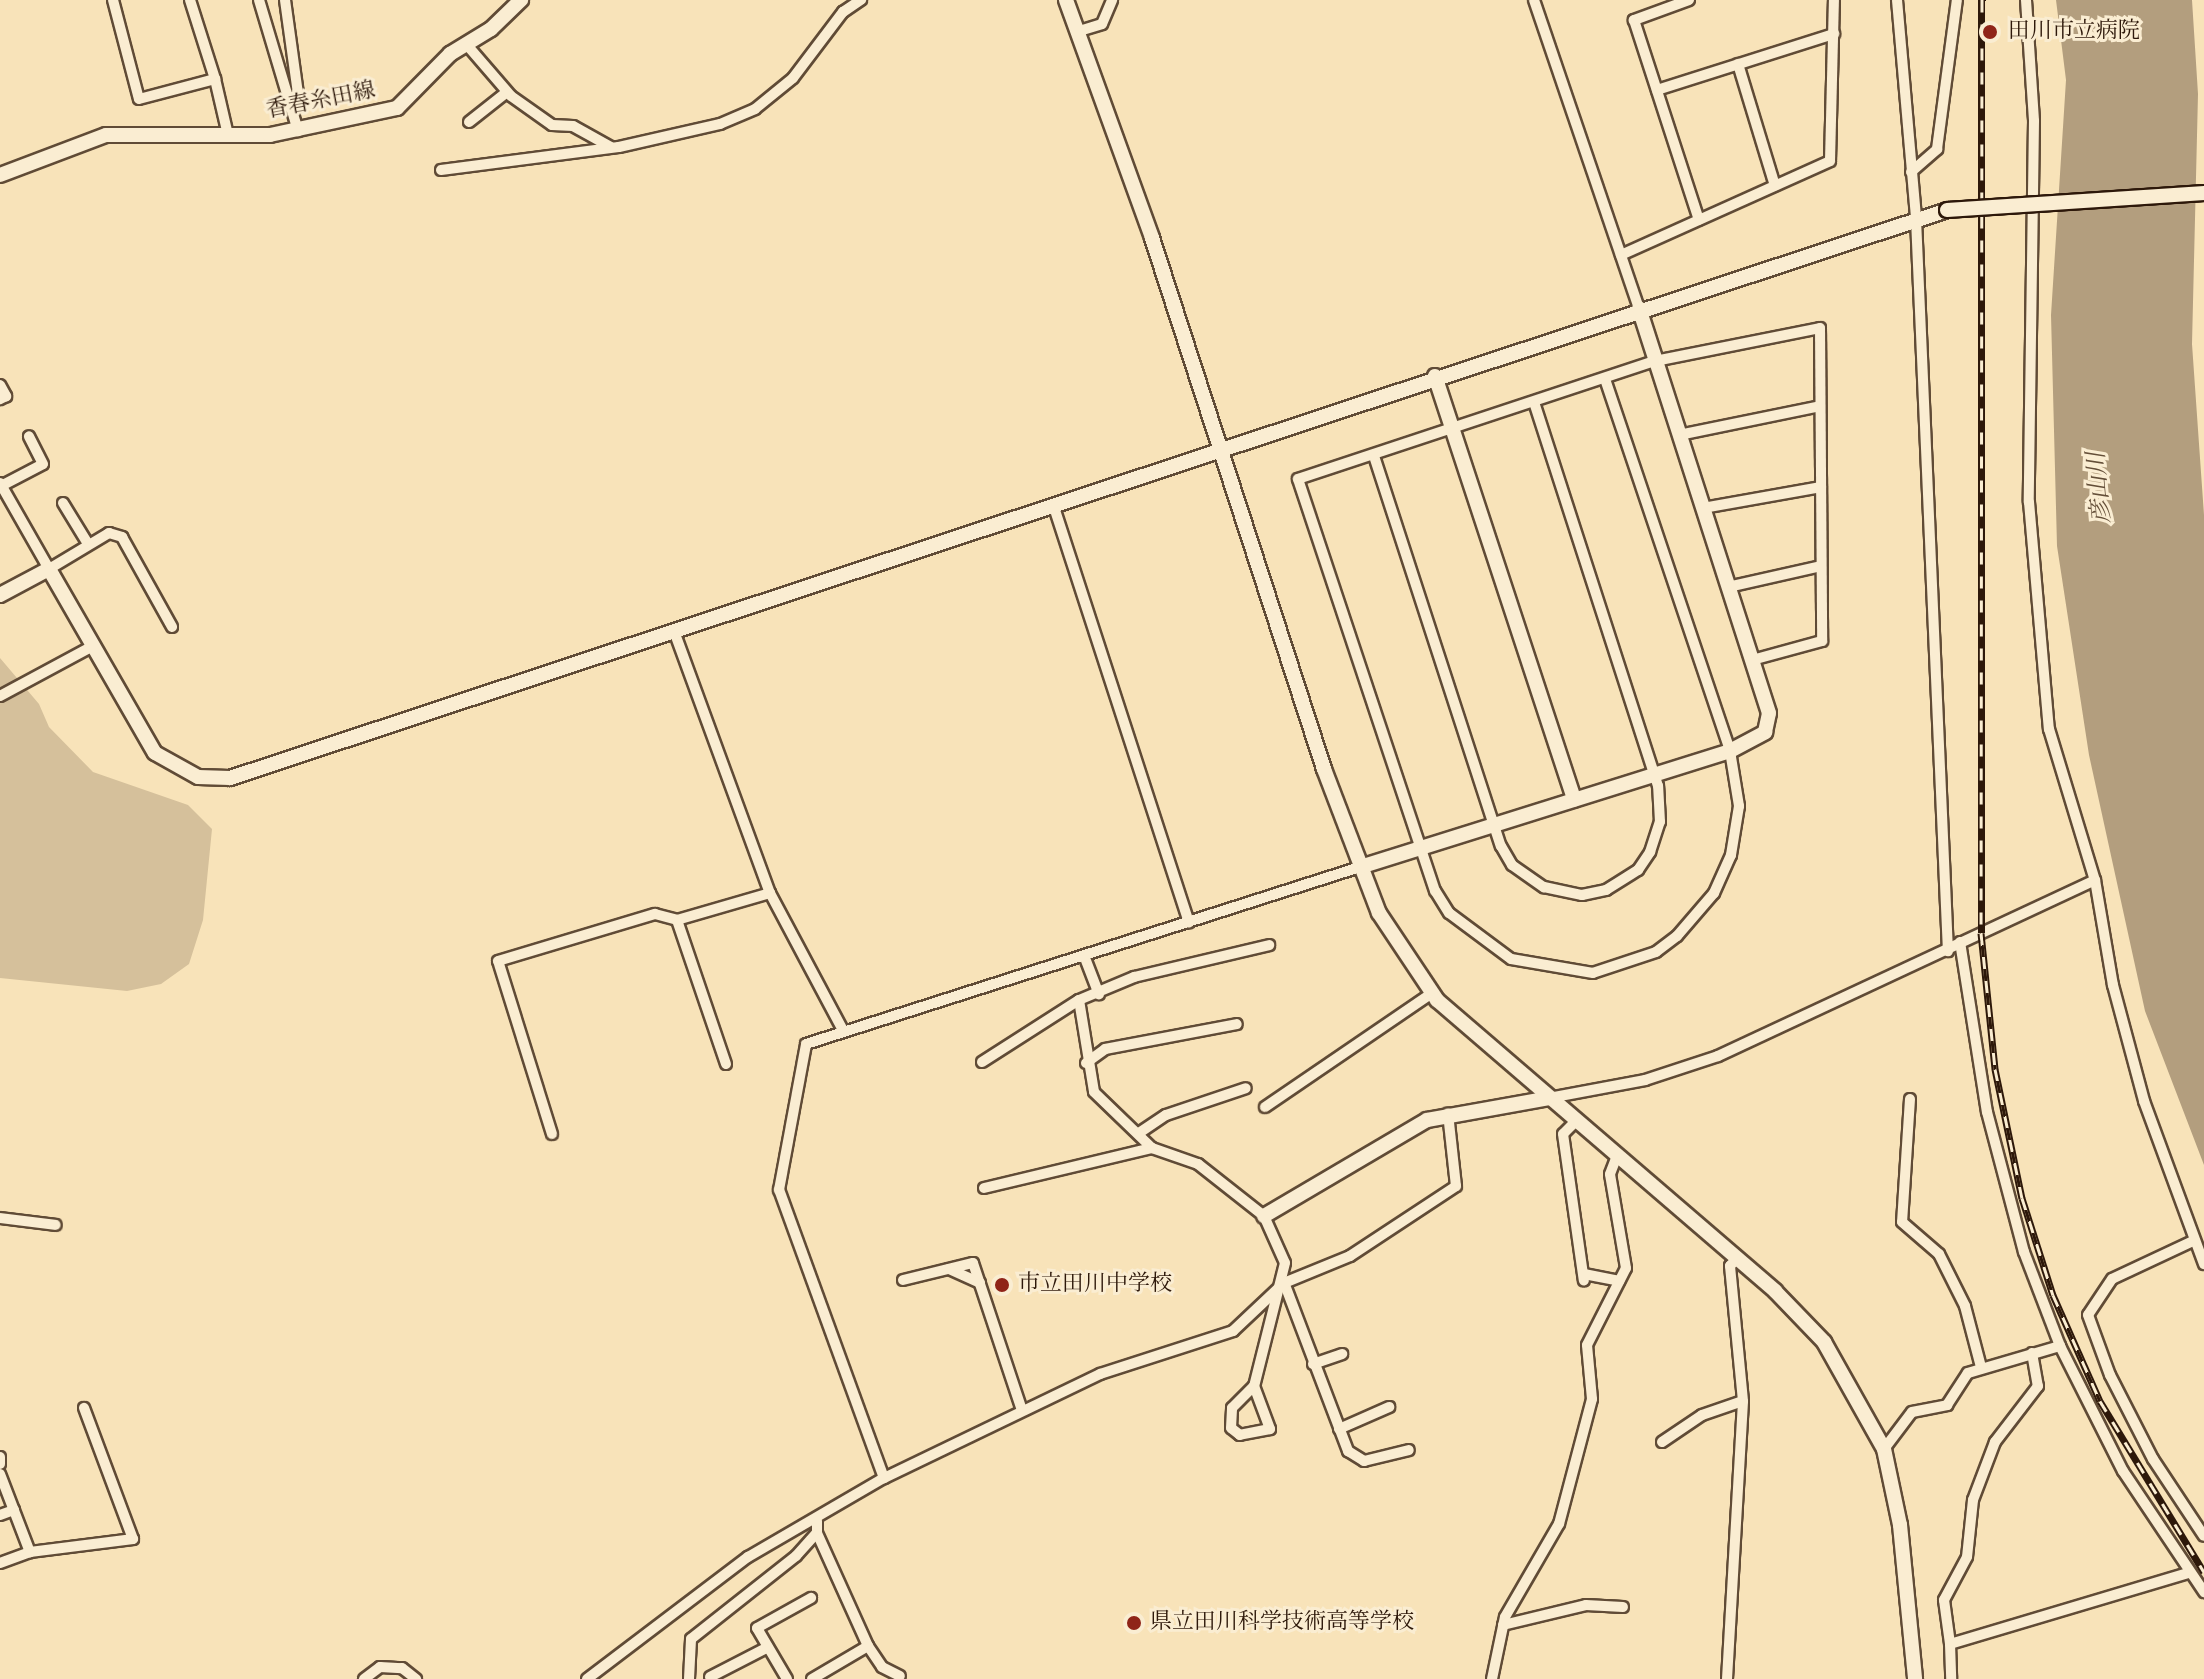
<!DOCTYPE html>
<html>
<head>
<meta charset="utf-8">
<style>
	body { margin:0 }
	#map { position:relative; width:2204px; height:1679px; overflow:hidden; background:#f8e3b9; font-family:"IM FELL English","Noto Serif JP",serif }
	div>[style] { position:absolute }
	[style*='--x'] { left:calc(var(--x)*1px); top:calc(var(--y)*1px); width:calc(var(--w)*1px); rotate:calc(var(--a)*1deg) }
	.green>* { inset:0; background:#d5c09b }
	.water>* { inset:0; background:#b39e7e }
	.roads { filter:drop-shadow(2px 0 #604b36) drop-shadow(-2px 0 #604b36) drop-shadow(0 2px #604b36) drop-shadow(0 -2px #604b36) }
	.street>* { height:10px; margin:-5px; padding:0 5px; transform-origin:5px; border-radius:5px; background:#faedd2 }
	.secondary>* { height:14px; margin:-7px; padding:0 7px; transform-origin:7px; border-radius:7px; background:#faedd2 }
	.rail>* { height:7px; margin-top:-3.5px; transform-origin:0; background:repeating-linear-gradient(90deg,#faedd2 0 12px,#2d180a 0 24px); box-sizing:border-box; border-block:2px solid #2d180a }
	.bridges { filter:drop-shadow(2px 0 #2d180a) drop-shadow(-2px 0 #2d180a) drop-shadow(0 2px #2d180a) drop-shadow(0 -2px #2d180a) }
	.secondary-bridge>* { height:14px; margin:-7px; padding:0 7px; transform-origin:7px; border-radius:7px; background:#faedd2 }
	.dots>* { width:22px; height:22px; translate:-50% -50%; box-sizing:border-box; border:4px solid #faedd2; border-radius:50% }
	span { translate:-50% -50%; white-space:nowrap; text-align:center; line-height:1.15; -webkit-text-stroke:6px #faedd2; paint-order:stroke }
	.poi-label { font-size:22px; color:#2d180a }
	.left { translate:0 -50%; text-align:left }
	.street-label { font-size:22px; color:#2d180a }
	.water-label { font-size:24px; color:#634e38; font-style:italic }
</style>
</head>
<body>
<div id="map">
	<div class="green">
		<i style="clip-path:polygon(0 658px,39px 704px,49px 727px,93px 772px,188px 805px,212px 829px,203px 920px,189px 964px,161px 984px,127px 991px,0 978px)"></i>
	</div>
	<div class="water">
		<i style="clip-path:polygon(2056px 0,2192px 0,2198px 94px,2192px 344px,2204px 515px,2204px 1165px,2145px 1011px,2089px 755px,2057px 546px,2051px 315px,2066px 80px)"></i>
	</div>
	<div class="roads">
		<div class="street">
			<i style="--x:113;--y:0;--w:102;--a:75.3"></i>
			<i style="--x:139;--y:99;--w:79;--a:-14.7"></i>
			<i style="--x:215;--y:79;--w:57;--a:76.9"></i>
			<i style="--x:190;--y:0;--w:83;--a:72.4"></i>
			<i style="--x:259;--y:0;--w:137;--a:73.4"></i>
			<i style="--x:285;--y:0;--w:95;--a:82.1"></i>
			<i style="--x:298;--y:94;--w:8;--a:150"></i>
			<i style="--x:1534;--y:0;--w:325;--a:71.2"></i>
			<i style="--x:1689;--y:0;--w:59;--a:160"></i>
			<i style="--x:1634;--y:20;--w:210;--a:72"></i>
			<i style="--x:1897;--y:0;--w:220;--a:85"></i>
			<i style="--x:1916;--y:219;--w:733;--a:87.5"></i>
			<i style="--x:2026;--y:0;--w:121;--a:86.2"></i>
			<i style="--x:2034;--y:121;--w:381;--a:90.8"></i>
			<i style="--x:2029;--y:502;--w:228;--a:85"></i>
			<i style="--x:2049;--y:729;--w:158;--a:73.1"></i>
			<i style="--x:2095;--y:880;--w:107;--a:80.3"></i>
			<i style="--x:2113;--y:985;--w:120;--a:75"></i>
			<i style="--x:2144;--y:1101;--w:174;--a:69.8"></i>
			<i style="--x:1076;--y:32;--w:27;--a:-17"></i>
			<i style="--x:1102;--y:24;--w:26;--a:-67"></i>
			<i style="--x:467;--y:45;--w:67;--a:49.2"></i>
			<i style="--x:511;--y:96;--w:50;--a:35.3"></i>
			<i style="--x:552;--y:125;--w:21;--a:3"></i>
			<i style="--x:573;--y:126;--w:43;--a:28.9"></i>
			<i style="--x:1738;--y:64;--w:127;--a:73.1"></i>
			<i style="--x:1657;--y:90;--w:186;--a:-17.6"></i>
			<i style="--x:469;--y:122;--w:48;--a:-38.3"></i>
			<i style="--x:441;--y:170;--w:179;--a:-7.4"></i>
			<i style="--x:619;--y:147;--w:104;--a:-12.8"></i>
			<i style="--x:720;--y:124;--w:38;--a:-23"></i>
			<i style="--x:755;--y:109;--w:49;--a:-39.2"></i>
			<i style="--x:793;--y:78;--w:83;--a:-52.9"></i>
			<i style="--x:843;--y:12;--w:22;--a:-34"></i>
			<i style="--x:1911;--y:172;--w:35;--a:-41"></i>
			<i style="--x:1937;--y:149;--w:150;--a:-82.4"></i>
			<i style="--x:1621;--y:255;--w:229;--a:-24.2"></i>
			<i style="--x:1830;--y:161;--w:161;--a:-88.6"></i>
			<i style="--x:1605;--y:379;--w:392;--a:71.4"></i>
			<i style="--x:1730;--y:751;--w:56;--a:80.7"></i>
			<i style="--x:1739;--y:806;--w:50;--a:99.3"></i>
			<i style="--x:1731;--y:855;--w:42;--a:114.1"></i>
			<i style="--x:1714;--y:893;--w:57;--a:130.7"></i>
			<i style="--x:1677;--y:936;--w:26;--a:143"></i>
			<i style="--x:1656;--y:952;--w:66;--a:161.6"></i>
			<i style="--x:1593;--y:973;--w:83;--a:-170.3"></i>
			<i style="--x:1511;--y:959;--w:77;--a:-143.4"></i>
			<i style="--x:1449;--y:913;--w:26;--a:-122"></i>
			<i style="--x:1435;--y:891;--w:434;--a:-108.4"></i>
			<i style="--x:1298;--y:479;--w:376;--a:-18.3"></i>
			<i style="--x:1655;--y:361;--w:168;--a:-11.3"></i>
			<i style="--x:1820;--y:328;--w:313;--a:89.6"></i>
			<i style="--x:1822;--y:641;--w:73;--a:164.8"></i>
			<i style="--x:0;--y:385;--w:13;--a:61"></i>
			<i style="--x:6;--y:396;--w:7;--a:153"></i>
			<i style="--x:1679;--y:435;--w:144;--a:-11.6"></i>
			<i style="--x:1374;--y:456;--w:410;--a:72"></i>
			<i style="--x:1501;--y:846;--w:22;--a:60"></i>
			<i style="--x:1512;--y:865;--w:39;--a:35"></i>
			<i style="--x:1544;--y:887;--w:39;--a:12"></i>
			<i style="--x:1582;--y:895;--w:25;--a:-12"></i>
			<i style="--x:1606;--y:890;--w:38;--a:-32"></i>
			<i style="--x:1638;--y:870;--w:22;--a:-56"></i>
			<i style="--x:1650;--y:852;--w:32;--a:-72"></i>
			<i style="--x:1660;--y:822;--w:36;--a:-93"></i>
			<i style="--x:1658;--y:786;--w:403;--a:-107.9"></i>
			<i style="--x:0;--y:483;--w:99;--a:60.3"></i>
			<i style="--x:49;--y:569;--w:70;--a:-31"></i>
			<i style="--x:109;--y:533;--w:14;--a:17"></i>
			<i style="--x:122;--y:537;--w:103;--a:60.9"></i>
			<i style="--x:1;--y:486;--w:47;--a:-27.6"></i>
			<i style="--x:43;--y:464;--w:31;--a:-117"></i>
			<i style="--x:63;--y:503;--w:48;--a:58.6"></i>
			<i style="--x:1053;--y:504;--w:440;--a:72"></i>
			<i style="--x:1703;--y:508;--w:120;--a:-10.1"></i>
			<i style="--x:1728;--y:587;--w:95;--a:-12.7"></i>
			<i style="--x:674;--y:631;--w:279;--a:69.9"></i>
			<i style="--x:770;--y:893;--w:157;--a:62"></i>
			<i style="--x:0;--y:696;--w:106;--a:-28.3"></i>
			<i style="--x:1960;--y:942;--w:172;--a:81"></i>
			<i style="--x:1987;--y:1112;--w:145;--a:75.2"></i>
			<i style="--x:2024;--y:1252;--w:101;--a:69"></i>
			<i style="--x:2060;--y:1346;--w:140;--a:63.3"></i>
			<i style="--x:2123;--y:1471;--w:146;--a:56.2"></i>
			<i style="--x:1085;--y:958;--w:39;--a:69"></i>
			<i style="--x:1079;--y:1000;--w:93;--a:80.7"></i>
			<i style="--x:1094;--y:1092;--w:81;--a:44"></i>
			<i style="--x:982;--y:1062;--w:115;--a:-32.6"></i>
			<i style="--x:1079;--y:1000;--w:60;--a:-22.7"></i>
			<i style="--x:1134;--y:977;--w:139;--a:-13.3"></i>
			<i style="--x:1086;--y:1063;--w:24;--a:-36"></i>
			<i style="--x:1105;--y:1049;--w:134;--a:-10.7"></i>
			<i style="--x:726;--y:1064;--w:152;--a:-108.8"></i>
			<i style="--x:677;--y:920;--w:97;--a:-16.2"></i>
			<i style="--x:1549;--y:1098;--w:98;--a:-10.6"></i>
			<i style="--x:1645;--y:1080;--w:77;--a:-18.2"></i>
			<i style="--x:1718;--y:1056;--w:416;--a:-25"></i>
			<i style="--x:1910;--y:1099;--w:123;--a:93.7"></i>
			<i style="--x:1902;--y:1222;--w:49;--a:40.9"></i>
			<i style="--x:1939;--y:1254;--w:58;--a:63.4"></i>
			<i style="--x:1965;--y:1306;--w:63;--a:75.3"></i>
			<i style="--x:1265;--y:1107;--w:202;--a:-34.3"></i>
			<i style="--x:1576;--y:1121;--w:18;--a:135"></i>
			<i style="--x:1563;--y:1134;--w:148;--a:81.9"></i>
			<i style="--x:1139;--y:1133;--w:32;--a:-34"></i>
			<i style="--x:1166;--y:1115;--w:84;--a:-18.6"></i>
			<i style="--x:552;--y:1134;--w:181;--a:-107.3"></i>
			<i style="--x:498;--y:961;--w:164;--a:-16.7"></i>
			<i style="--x:655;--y:914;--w:23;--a:15"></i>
			<i style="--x:984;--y:1188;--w:173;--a:-13.4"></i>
			<i style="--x:1152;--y:1148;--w:49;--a:19.2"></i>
			<i style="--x:1198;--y:1164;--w:84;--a:38.2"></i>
			<i style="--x:1264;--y:1216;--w:51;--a:65.9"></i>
			<i style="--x:1285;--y:1263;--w:127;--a:104.1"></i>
			<i style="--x:1254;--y:1386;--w:46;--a:69.6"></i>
			<i style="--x:1270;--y:1429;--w:31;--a:169"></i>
			<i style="--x:1240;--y:1435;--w:11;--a:-142"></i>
			<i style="--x:1231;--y:1428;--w:20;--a:-87"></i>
			<i style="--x:1232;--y:1408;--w:31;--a:-45"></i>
			<i style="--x:0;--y:1218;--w:56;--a:7.1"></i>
			<i style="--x:2193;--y:1241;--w:89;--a:154.9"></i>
			<i style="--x:2112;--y:1279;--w:43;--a:123.7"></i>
			<i style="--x:2088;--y:1315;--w:64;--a:69.9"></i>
			<i style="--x:2110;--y:1375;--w:94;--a:62.9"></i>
			<i style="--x:2153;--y:1459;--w:92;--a:56.5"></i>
			<i style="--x:949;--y:1269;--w:34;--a:24"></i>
			<i style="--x:1584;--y:1274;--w:36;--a:11"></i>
			<i style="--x:903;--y:1280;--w:72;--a:-13.7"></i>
			<i style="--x:973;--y:1263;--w:155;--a:71.6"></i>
			<i style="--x:1285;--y:1285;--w:178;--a:69.2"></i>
			<i style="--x:1348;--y:1451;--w:19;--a:32"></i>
			<i style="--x:1364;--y:1461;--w:46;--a:-13.7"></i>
			<i style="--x:2032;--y:1353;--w:34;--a:80"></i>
			<i style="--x:2038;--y:1386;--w:71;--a:127.5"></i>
			<i style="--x:1995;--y:1442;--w:62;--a:110.8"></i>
			<i style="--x:1973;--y:1500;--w:57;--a:96"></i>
			<i style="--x:1967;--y:1557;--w:49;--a:118.1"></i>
			<i style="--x:1944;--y:1600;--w:44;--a:82.2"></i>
			<i style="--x:1950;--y:1644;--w:248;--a:-16.6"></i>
			<i style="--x:1313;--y:1364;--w:31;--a:-19"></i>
			<i style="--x:1339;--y:1429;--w:55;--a:-23.7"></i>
			<i style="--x:1662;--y:1442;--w:48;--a:-34"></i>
			<i style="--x:1702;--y:1415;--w:43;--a:-18.9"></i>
			<i style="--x:1884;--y:1449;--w:46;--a:-52.9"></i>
			<i style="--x:1912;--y:1412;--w:36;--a:-11"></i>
			<i style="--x:1947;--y:1405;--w:38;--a:-57"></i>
			<i style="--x:1968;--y:1373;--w:96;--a:-16.4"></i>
			<i style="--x:0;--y:1457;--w:7;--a:90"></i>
			<i style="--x:0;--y:1474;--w:84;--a:69"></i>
			<i style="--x:884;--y:1478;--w:307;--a:-110"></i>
			<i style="--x:779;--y:1190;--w:148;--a:-79.5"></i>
			<i style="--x:806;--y:1044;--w:582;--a:-17.72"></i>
			<i style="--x:0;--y:1515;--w:15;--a:-20"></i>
			<i style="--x:817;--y:1533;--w:124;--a:65.7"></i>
			<i style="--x:868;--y:1646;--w:25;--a:56"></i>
			<i style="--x:882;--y:1667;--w:20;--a:27"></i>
			<i style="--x:0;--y:1563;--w:32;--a:-20"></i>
			<i style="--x:30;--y:1552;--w:104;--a:-7.2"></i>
			<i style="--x:133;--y:1539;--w:140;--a:-110.5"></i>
			<i style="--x:1503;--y:1625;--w:85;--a:-13.5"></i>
			<i style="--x:1586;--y:1605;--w:37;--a:3"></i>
			<i style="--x:1950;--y:1644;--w:35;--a:88"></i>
			<i style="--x:710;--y:1677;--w:65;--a:-27.3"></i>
			<i style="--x:364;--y:1679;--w:20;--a:-37"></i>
			<i style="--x:380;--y:1667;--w:22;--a:3"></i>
			<i style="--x:402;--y:1668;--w:18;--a:38"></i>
			<i style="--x:587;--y:1679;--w:202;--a:-37.2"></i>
			<i style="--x:748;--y:1557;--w:157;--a:-30.2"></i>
			<i style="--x:884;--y:1478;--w:240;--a:-25.7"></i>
			<i style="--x:1100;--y:1374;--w:140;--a:-17.9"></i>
			<i style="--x:1233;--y:1331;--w:70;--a:-43.3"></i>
			<i style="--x:1284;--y:1283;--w:71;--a:-22.2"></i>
			<i style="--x:1350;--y:1256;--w:127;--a:-33.4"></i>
			<i style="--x:1456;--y:1186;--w:73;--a:-96.3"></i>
			<i style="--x:689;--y:1679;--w:40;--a:-87.1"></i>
			<i style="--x:691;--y:1639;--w:134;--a:-38.3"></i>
			<i style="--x:796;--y:1556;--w:31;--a:-48"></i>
			<i style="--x:817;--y:1533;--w:12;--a:-90"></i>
			<i style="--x:787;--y:1679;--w:59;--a:-120.5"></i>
			<i style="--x:757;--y:1628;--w:62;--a:-29.1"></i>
			<i style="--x:812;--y:1679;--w:65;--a:-30.5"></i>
			<i style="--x:1492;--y:1679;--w:63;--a:-78.2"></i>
			<i style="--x:1505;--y:1617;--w:108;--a:-59.9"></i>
			<i style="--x:1559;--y:1524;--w:129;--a:-75.2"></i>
			<i style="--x:1592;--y:1399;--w:54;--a:-95.3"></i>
			<i style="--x:1587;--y:1345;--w:86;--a:-63.1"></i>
			<i style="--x:1626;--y:1268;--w:95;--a:-99.7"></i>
			<i style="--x:1610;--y:1174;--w:19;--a:-69"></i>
			<i style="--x:1727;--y:1679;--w:278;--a:-86.7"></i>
			<i style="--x:1743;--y:1401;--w:136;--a:-95.5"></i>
			<i style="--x:1730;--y:1266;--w:11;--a:-49"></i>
		</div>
		<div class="secondary">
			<i style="--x:1066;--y:0;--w:253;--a:70.1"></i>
			<i style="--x:1152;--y:238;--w:558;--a:72.05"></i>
			<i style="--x:1324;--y:769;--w:154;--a:69.1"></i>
			<i style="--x:1379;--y:913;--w:105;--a:56.3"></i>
			<i style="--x:1437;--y:1000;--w:446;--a:40.7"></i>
			<i style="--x:1775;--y:1291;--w:71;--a:46.1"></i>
			<i style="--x:1824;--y:1342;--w:123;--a:60.7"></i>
			<i style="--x:1884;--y:1449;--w:78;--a:78.1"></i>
			<i style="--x:1900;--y:1525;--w:155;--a:84.4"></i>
			<i style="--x:0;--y:175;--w:113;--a:-20.7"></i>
			<i style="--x:106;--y:135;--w:164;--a:0"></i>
			<i style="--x:270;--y:135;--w:130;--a:-12"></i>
			<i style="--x:397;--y:108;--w:76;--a:-45.5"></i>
			<i style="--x:450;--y:54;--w:48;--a:-31.4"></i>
			<i style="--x:491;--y:29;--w:42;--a:-44"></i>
			<i style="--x:1435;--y:376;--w:446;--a:71.8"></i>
			<i style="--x:0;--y:595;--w:55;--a:-28"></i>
			<i style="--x:49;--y:569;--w:212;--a:60.1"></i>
			<i style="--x:155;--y:753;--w:49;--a:29.2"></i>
			<i style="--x:198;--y:777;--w:32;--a:2"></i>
			<i style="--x:230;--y:778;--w:1809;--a:-18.3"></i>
			<i style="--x:1360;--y:867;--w:388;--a:-17.4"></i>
			<i style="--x:1730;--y:751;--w:40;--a:-28"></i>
			<i style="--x:1765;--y:732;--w:19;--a:-78"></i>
			<i style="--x:1769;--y:713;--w:425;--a:-107.8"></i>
			<i style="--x:1264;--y:1216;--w:189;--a:-30.5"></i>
			<i style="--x:1427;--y:1120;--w:124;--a:-10.2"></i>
		</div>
	</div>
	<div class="rail">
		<i style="--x:1982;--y:0;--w:933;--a:90.06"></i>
		<i style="--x:1981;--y:933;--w:137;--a:84.1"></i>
		<i style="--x:1995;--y:1069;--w:132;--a:78.2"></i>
		<i style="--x:2022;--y:1198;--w:102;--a:72.3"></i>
		<i style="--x:2053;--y:1295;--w:116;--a:66.1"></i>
		<i style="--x:2100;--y:1401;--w:200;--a:58.7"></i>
	</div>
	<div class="bridges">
		<div class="secondary-bridge">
			<i style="--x:1947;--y:210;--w:258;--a:-3.8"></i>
		</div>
	</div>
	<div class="dots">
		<i style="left:1990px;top:32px;background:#8f2418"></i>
		<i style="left:1002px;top:1285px;background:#8f2418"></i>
		<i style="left:1134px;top:1623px;background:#8f2418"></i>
	</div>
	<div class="poi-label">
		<span class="left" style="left:2008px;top:32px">田川市立病院</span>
		<span class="left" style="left:1018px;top:1285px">市立田川中学校</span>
		<span class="left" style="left:1150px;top:1623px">県立田川科学技術高等学校</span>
	</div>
	<div class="street-label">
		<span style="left:321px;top:101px;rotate:-11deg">香春糸田線</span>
	</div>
	<div class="water-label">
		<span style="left:2100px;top:488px;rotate:-95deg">彦山川</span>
	</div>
</div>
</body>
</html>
